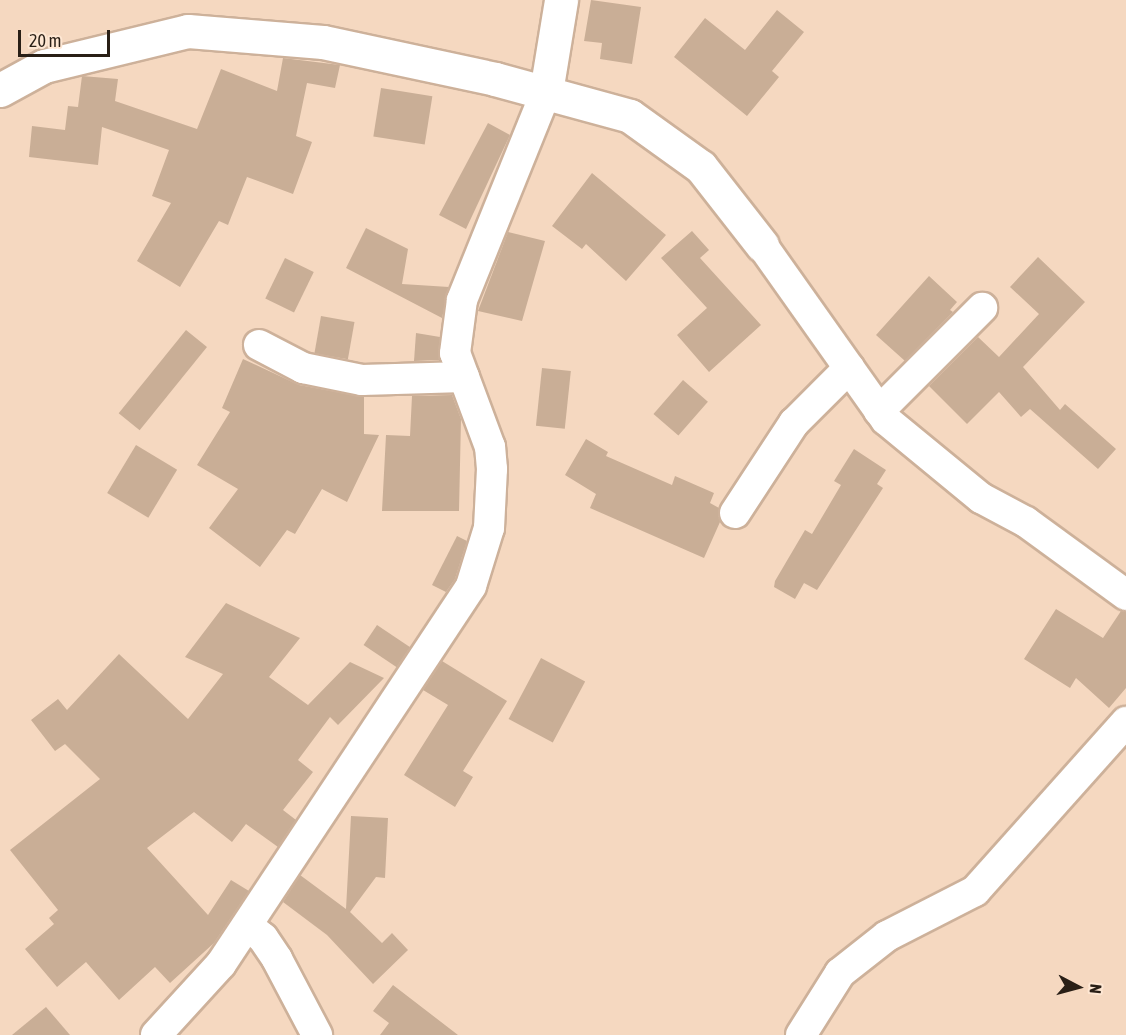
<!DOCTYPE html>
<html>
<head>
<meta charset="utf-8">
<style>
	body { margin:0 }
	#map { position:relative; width:1126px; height:1035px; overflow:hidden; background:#f5d8c0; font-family:"Asap Condensed",sans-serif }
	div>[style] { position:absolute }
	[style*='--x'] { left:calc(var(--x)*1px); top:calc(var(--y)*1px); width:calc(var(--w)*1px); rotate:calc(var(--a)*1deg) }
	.building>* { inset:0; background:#c9ae96; transform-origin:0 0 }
	.roads { filter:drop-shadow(2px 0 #cdb19a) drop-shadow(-2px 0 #cdb19a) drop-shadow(0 2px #cdb19a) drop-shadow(0 -2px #cdb19a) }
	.minor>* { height:30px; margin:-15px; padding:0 15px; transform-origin:15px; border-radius:15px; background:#fff }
	.tertiary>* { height:33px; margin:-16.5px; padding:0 16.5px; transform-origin:16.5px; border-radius:16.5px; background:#fff }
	span { translate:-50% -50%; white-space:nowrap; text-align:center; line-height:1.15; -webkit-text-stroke:4.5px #fee7d3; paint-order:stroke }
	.north { position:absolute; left:1048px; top:957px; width:60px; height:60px; -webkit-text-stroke:4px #fee7d3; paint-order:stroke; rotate:96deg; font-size:16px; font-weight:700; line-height:24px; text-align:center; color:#291f16 }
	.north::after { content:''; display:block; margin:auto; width:21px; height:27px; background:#291f16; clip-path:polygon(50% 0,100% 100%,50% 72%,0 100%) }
	.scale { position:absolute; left:18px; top:30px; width:92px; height:27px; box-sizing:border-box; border:3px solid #291f16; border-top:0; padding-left:8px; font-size:18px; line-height:21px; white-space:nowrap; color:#291f16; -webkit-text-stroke:4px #fee7d3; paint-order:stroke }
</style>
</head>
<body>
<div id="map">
	<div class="building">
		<i style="clip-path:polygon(591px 0,641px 7px,632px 64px,600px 59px,602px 43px,584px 41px)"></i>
		<i style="clip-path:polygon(777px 10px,804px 32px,772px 71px,779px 77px,747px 116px,674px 57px,705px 18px,745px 50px)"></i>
		<i style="clip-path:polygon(283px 58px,340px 65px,335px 88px,307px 83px,296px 136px,312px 142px,293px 194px,247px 177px,228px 225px,219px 221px,180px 287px,137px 261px,171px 203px,152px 196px,169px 150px,102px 127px,98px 165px,29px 157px,32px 126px,65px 130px,68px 106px,78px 107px,82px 76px,118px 79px,115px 101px,197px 129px,221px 69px,277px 91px)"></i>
		<i style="left:381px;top:88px;width:52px;height:49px;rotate:9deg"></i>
		<i style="clip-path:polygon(488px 123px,510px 135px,466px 229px,439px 215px)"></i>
		<i style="clip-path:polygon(592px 173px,666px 235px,626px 281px,586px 244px,582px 249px,552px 226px)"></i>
		<i style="clip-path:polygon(366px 228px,408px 249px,402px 284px,449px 287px,442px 318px,346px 268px)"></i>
		<i style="clip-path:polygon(692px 231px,709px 250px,700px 258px,761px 325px,709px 372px,677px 335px,707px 308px,661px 258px)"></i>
		<i style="clip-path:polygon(508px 232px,545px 241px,522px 321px,478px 311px)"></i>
		<i style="clip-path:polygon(1038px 257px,1085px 302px,1023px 367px,1060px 410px,1065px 404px,1116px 449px,1098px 469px,1030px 409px,1021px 417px,999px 392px,967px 424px,929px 386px,978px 337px,999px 357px,1039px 314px,1010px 287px)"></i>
		<i style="left:285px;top:258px;width:32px;height:45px;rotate:26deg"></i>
		<i style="clip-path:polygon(929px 276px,957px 302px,950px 310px,953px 312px,905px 361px,876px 335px)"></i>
		<i style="left:321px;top:316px;width:34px;height:38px;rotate:10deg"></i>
		<i style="left:186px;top:330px;width:27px;height:107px;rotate:39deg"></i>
		<i style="clip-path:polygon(416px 333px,440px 337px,439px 360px,414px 361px)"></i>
		<i style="clip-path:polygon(243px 359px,299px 385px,364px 397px,364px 434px,379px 435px,347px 502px,322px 489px,295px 534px,287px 530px,260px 567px,209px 528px,238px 489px,197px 465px,230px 412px,222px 408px)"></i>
		<i style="left:542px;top:368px;width:29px;height:58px;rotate:6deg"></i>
		<i style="left:683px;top:380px;width:33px;height:45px;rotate:41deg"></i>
		<i style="clip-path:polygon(452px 395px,461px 419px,459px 511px,382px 511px,386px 435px,410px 436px,412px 396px)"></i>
		<i style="clip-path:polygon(586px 439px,608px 452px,606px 456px,672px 485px,675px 476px,714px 493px,710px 503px,719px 508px,720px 522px,704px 558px,590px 508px,596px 494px,565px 475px)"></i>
		<i style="left:136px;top:445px;width:48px;height:56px;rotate:31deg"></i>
		<i style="clip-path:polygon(854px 449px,886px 470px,877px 484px,883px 488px,817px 590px,804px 583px,795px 599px,774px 587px,775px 581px,805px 530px,812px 534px,841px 485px,834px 481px)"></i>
		<i style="clip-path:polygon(457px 536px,467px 541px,455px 579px,446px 592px,432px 585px)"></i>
		<i style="clip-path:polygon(226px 603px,300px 638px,269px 677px,308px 705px,350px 662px,384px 678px,338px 725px,330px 717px,298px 760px,313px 772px,283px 810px,296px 820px,278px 847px,246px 824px,232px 842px,194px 812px,147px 848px,208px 915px,231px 880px,249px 891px,214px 943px,170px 983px,155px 967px,119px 1000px,86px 962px,57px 987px,25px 949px,54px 924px,49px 918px,58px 910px,10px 850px,100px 779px,65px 744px,55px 751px,31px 720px,58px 699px,67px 710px,119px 654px,188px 719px,223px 674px,185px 657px)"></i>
		<i style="clip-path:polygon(1056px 609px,1103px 638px,1121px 611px,1126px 612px,1126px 688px,1109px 708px,1076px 678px,1070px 688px,1024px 659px)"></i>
		<i style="left:377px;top:625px;width:40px;height:24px;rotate:34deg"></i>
		<i style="left:541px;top:658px;width:50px;height:69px;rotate:28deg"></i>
		<i style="clip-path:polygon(442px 661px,507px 701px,463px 771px,473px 777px,455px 807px,404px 775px,448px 705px,423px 690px)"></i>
		<i style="clip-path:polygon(351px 816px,388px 818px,385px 878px,376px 877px,350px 912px,382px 943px,392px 933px,408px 950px,373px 984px,327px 935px,283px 902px,300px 875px,346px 909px)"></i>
		<i style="clip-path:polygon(393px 985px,458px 1035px,380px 1035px,389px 1023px,373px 1011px)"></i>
		<i style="clip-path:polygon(46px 1007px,70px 1035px,12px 1035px)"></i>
	</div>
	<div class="roads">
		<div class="minor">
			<i style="--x:762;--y:245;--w:214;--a:54.7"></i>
			<i style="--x:886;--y:420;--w:123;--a:39.4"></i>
			<i style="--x:981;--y:498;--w:51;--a:28.1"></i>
			<i style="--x:1026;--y:522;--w:124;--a:36.1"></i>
			<i style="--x:259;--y:345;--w:50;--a:27.6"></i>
			<i style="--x:303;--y:368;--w:60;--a:11.5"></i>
			<i style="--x:362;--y:380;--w:102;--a:-1.7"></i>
			<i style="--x:879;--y:411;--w:146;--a:-45"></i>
			<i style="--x:735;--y:513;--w:108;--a:-56.8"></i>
			<i style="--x:794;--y:423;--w:78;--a:-45"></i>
			<i style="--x:248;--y:926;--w:19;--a:39"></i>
			<i style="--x:263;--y:938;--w:25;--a:56"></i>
			<i style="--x:277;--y:959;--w:86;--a:62.2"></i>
			<i style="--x:156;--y:1035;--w:96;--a:-47.5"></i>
			<i style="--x:221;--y:964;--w:453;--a:-56.5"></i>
			<i style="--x:471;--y:586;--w:61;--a:-72.8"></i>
			<i style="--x:489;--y:528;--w:59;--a:-87.1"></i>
			<i style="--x:492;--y:469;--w:22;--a:-95"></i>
			<i style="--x:490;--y:447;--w:100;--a:-110.4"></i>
			<i style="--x:455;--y:353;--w:53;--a:-82.5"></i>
			<i style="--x:462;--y:300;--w:224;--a:-68"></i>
			<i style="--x:801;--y:1035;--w:73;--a:-57.8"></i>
			<i style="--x:840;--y:973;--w:60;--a:-38.2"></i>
			<i style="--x:887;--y:936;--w:99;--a:-27.1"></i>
			<i style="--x:975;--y:891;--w:227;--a:-48.2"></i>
		</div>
		<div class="tertiary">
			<i style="--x:0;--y:90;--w:50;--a:-28.6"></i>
			<i style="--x:44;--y:66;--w:148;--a:-13.7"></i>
			<i style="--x:188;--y:31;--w:135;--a:4.7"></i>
			<i style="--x:323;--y:42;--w:176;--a:12.1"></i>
			<i style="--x:495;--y:79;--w:140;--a:15.3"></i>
			<i style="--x:630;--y:116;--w:87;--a:35.7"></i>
			<i style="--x:701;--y:167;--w:99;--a:52"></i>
			<i style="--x:546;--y:92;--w:93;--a:-80.7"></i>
		</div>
	</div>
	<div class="north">N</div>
	<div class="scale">20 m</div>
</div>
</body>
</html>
